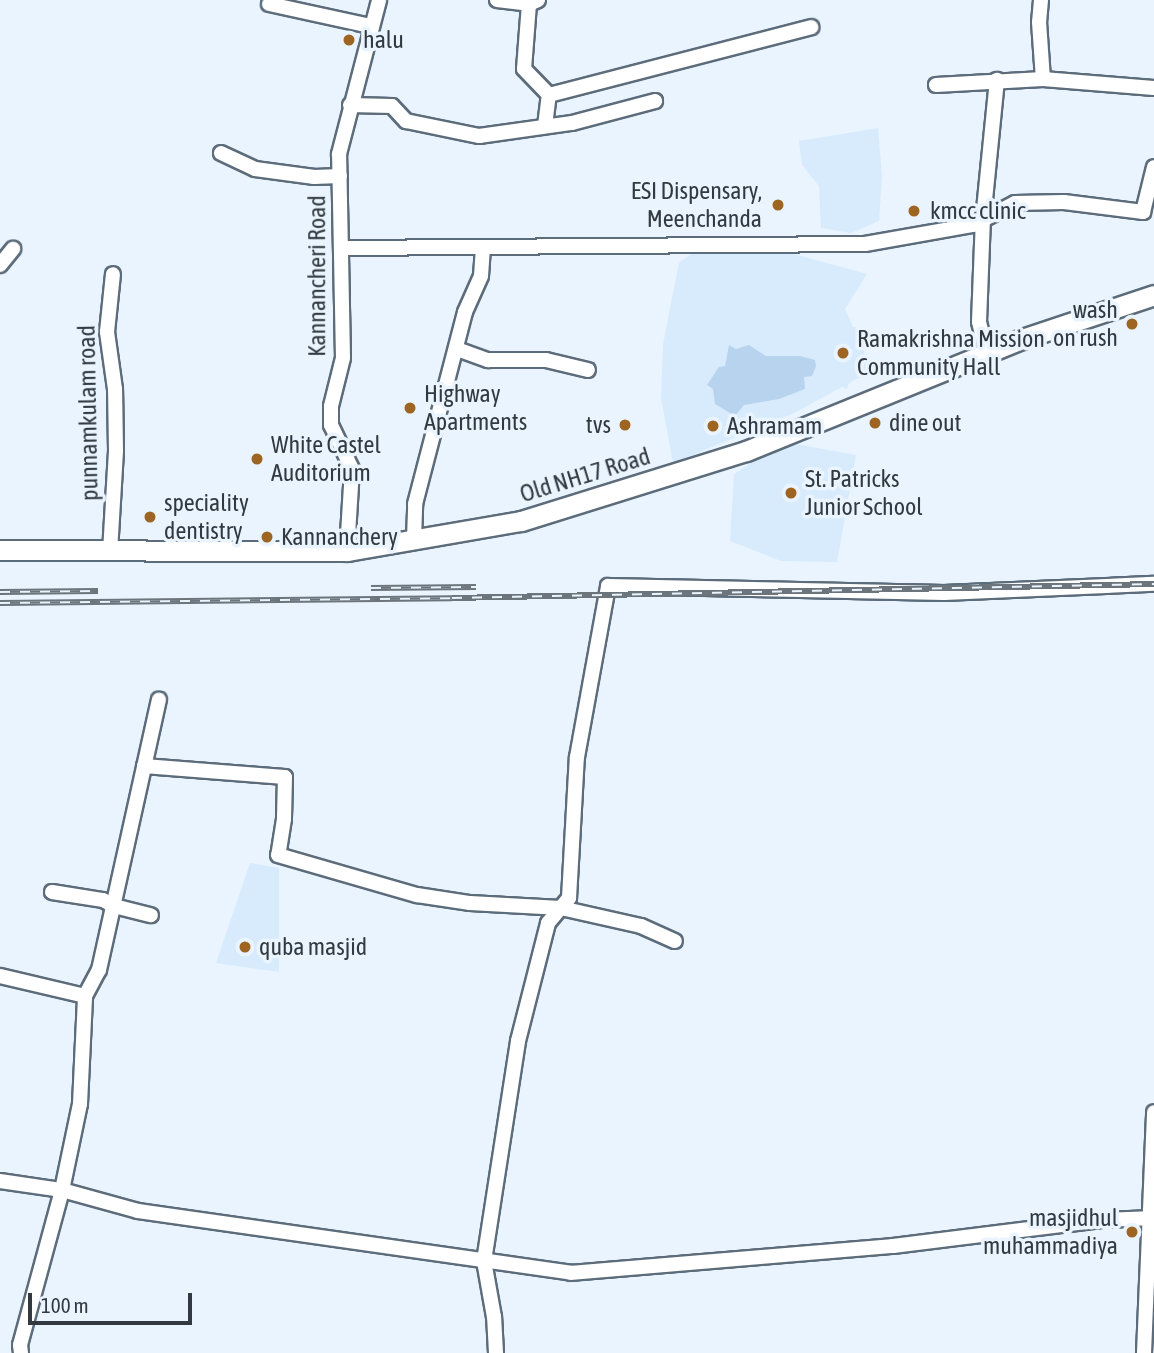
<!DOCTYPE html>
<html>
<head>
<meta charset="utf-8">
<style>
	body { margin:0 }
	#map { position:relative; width:1154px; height:1353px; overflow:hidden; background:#e9f4fe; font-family:"Asap Condensed",sans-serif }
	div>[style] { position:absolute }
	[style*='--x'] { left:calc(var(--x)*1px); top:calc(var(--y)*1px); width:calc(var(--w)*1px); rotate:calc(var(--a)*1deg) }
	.built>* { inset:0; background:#d7ebfd }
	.green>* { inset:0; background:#b7d3ed }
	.roads { filter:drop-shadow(2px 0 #5c6c7b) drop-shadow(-2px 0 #5c6c7b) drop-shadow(0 2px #5c6c7b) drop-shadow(0 -2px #5c6c7b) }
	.minor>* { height:14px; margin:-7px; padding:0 7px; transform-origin:7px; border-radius:7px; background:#fff }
	.major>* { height:19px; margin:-9.5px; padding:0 9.5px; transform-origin:9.5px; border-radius:9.5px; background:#fff }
	.rail>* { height:6px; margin-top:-3px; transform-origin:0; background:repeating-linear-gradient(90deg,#e9f4fe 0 10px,#6c747c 0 20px); box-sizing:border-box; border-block:2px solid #6c747c }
	.dots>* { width:19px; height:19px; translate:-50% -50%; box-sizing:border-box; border:4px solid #e9f4fe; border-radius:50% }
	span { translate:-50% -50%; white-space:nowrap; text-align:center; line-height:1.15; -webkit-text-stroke:7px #e9f4fe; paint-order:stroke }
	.poi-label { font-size:24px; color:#323940 }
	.left { translate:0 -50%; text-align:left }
	.right { translate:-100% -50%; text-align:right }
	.street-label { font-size:24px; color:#323940 }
	.scale { position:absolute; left:28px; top:1293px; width:164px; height:32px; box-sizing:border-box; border:4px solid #323940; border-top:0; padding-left:9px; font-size:21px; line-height:24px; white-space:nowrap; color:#323940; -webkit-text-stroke:5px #e9f4fe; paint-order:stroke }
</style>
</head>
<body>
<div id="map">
	<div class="built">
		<i style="clip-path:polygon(878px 128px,882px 176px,879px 221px,851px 233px,821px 228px,819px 186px,802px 165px,799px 141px)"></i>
		<i style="clip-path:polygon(695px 251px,790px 253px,867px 274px,845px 309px,853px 327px,859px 328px,858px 337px,872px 371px,849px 383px,847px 389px,842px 387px,792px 414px,673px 463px,661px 398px,663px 344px,679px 263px)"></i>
		<i style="clip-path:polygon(784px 442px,856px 455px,837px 562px,781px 561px,730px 541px,734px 474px)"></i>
		<i style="clip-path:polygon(250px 863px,279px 868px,279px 972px,216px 963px)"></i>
	</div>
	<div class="green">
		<i style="clip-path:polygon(729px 345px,736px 349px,749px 345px,766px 356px,800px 356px,815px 360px,816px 366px,812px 376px,804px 377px,805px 389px,779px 399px,744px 405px,735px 416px,715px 404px,713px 389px,707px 385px,719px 367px,725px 366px)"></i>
	</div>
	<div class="roads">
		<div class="minor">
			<i style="--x:497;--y:0;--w:32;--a:7"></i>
			<i style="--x:538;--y:0;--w:10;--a:156"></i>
			<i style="--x:529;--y:4;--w:65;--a:94.4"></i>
			<i style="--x:524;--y:69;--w:36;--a:46"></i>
			<i style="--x:1041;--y:0;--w:22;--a:95"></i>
			<i style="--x:1039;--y:22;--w:57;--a:86"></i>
			<i style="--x:269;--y:4;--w:103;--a:12.3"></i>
			<i style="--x:936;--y:85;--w:107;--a:-3.2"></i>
			<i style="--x:1043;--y:79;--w:111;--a:4.6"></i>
			<i style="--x:350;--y:105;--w:42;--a:1.4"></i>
			<i style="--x:392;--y:106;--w:21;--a:47"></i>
			<i style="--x:406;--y:121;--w:75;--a:11.6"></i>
			<i style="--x:479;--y:136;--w:94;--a:-8"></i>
			<i style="--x:572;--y:123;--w:86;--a:-14.8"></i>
			<i style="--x:545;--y:126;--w:31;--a:-83"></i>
			<i style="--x:549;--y:95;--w:271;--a:-14.5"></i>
			<i style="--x:221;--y:153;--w:38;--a:25"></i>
			<i style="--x:255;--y:169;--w:60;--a:7.7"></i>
			<i style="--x:314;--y:177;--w:26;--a:-2"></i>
			<i style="--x:343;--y:248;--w:522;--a:-0.44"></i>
			<i style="--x:865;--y:244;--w:110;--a:-10"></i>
			<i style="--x:973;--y:225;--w:47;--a:-27.6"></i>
			<i style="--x:1015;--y:203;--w:49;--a:-1.2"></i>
			<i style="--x:1064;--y:202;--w:80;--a:7.2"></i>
			<i style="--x:1143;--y:212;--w:46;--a:-76.3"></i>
			<i style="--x:0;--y:265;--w:21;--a:-51"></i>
			<i style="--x:457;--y:349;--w:33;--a:20"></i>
			<i style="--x:488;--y:360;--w:58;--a:0"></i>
			<i style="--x:546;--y:360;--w:43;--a:13.4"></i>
			<i style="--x:987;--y:354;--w:33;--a:-104"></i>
			<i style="--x:979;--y:322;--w:102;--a:-87.8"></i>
			<i style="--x:983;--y:220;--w:141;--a:-84.3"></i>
			<i style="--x:414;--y:539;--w:35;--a:-88"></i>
			<i style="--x:415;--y:504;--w:198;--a:-75.4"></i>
			<i style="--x:465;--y:312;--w:39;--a:-66"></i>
			<i style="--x:481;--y:276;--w:27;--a:-86"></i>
			<i style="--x:347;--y:551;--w:82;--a:-86.5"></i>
			<i style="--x:352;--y:469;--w:49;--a:-115.5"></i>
			<i style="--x:331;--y:425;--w:19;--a:-90"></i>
			<i style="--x:331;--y:406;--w:49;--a:-76"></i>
			<i style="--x:343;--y:358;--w:204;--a:-91.1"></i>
			<i style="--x:339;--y:154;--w:159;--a:-75.4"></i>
			<i style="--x:110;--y:552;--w:102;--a:-86.6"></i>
			<i style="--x:116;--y:450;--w:61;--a:-90.9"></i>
			<i style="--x:115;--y:389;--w:58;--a:-98"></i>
			<i style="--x:107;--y:332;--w:58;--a:-84.1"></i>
			<i style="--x:144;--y:766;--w:141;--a:4.5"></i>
			<i style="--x:285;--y:777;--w:42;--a:91.4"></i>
			<i style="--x:284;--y:819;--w:36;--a:99"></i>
			<i style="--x:278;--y:855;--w:145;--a:16.1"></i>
			<i style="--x:417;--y:895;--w:54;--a:8.6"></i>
			<i style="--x:470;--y:903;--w:91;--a:3.1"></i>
			<i style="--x:561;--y:908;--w:82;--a:12.7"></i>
			<i style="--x:641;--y:926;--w:37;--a:24"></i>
			<i style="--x:52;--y:892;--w:52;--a:8.9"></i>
			<i style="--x:103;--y:900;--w:13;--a:29"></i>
			<i style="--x:114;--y:906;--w:38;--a:14"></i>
			<i style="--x:0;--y:976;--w:87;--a:13.2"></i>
			<i style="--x:0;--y:1181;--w:63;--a:8.3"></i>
			<i style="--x:62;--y:1190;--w:79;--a:15.4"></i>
			<i style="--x:138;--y:1211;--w:437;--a:8.1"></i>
			<i style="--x:571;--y:1273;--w:323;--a:-4.8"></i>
			<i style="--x:893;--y:1246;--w:212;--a:-7.1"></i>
			<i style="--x:1103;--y:1220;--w:51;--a:-2.2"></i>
			<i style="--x:21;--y:1353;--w:8;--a:-97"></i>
			<i style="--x:20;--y:1345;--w:161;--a:-74.8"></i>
			<i style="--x:62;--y:1190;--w:88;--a:-78.2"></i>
			<i style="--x:80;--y:1104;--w:108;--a:-87.3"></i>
			<i style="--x:85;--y:996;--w:30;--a:-62"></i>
			<i style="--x:99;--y:970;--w:277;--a:-77.5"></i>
			<i style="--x:496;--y:1353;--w:36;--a:-93"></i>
			<i style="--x:494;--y:1317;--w:57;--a:-100.1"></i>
			<i style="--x:484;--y:1261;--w:223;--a:-81.2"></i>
			<i style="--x:518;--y:1041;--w:122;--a:-75.7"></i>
			<i style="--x:548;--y:923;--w:33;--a:-50"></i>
			<i style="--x:569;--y:898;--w:141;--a:-86.8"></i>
			<i style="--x:577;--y:757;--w:174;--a:-79.7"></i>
			<i style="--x:608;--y:586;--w:336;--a:1.2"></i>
			<i style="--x:944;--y:593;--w:210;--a:-2.5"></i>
			<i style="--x:1144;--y:1353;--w:241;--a:-87.6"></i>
		</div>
		<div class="major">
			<i style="--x:0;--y:550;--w:347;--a:0.2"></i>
			<i style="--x:347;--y:551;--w:177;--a:-9.8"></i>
			<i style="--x:521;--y:521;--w:236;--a:-17.3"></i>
			<i style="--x:746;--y:451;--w:298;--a:-22.1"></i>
			<i style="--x:1022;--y:339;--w:139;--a:-18.4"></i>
		</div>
	</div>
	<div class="rail">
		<i style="--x:371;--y:588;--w:105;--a:-0.5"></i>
		<i style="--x:0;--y:592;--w:98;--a:-0.6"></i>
		<i style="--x:0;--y:603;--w:452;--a:-0.6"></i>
		<i style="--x:452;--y:598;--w:702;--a:-1.14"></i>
	</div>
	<div class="dots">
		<i style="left:349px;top:40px;background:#9d6422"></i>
		<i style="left:778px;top:205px;background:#9d6422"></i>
		<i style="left:914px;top:211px;background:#9d6422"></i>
		<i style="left:1132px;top:324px;background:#9d6422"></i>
		<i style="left:843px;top:353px;background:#9d6422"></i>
		<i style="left:410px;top:408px;background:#9d6422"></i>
		<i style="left:875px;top:423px;background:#9d6422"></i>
		<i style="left:625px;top:425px;background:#9d6422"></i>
		<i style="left:713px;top:426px;background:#9d6422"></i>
		<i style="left:257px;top:459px;background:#9d6422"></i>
		<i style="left:791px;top:493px;background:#9d6422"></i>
		<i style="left:150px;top:517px;background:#9d6422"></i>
		<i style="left:267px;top:537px;background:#9d6422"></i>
		<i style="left:245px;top:947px;background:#9d6422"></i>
		<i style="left:1132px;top:1232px;background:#9d6422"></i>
	</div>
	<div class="poi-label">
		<span class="left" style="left:363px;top:40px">halu</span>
		<span class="right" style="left:762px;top:205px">ESI Dispensary,<br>Meenchanda</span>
		<span class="left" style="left:930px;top:211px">kmcc clinic</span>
		<span class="right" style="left:1118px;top:324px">wash<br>on rush</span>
		<span class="left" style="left:857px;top:353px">Ramakrishna Mission<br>Community Hall</span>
		<span class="left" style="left:424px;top:408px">Highway<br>Apartments</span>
		<span class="left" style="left:889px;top:423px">dine out</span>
		<span class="right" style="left:611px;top:425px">tvs</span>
		<span class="left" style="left:727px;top:426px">Ashramam</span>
		<span class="left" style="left:271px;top:459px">White Castel<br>Auditorium</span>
		<span class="left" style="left:805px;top:493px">St. Patricks<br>Junior School</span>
		<span class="left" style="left:164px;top:517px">speciality<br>dentistry</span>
		<span class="left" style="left:281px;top:537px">Kannanchery</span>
		<span class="left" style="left:259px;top:947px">quba masjid</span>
		<span class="right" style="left:1118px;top:1232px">masjidhul<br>muhammadiya</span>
	</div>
	<div class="street-label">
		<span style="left:317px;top:276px;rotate:-90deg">Kannancheri Road</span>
		<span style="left:88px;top:413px;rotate:-91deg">punnamkulam road</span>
		<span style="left:585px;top:475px;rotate:-17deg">Old NH17 Road</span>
	</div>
	<div class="scale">100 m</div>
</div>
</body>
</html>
